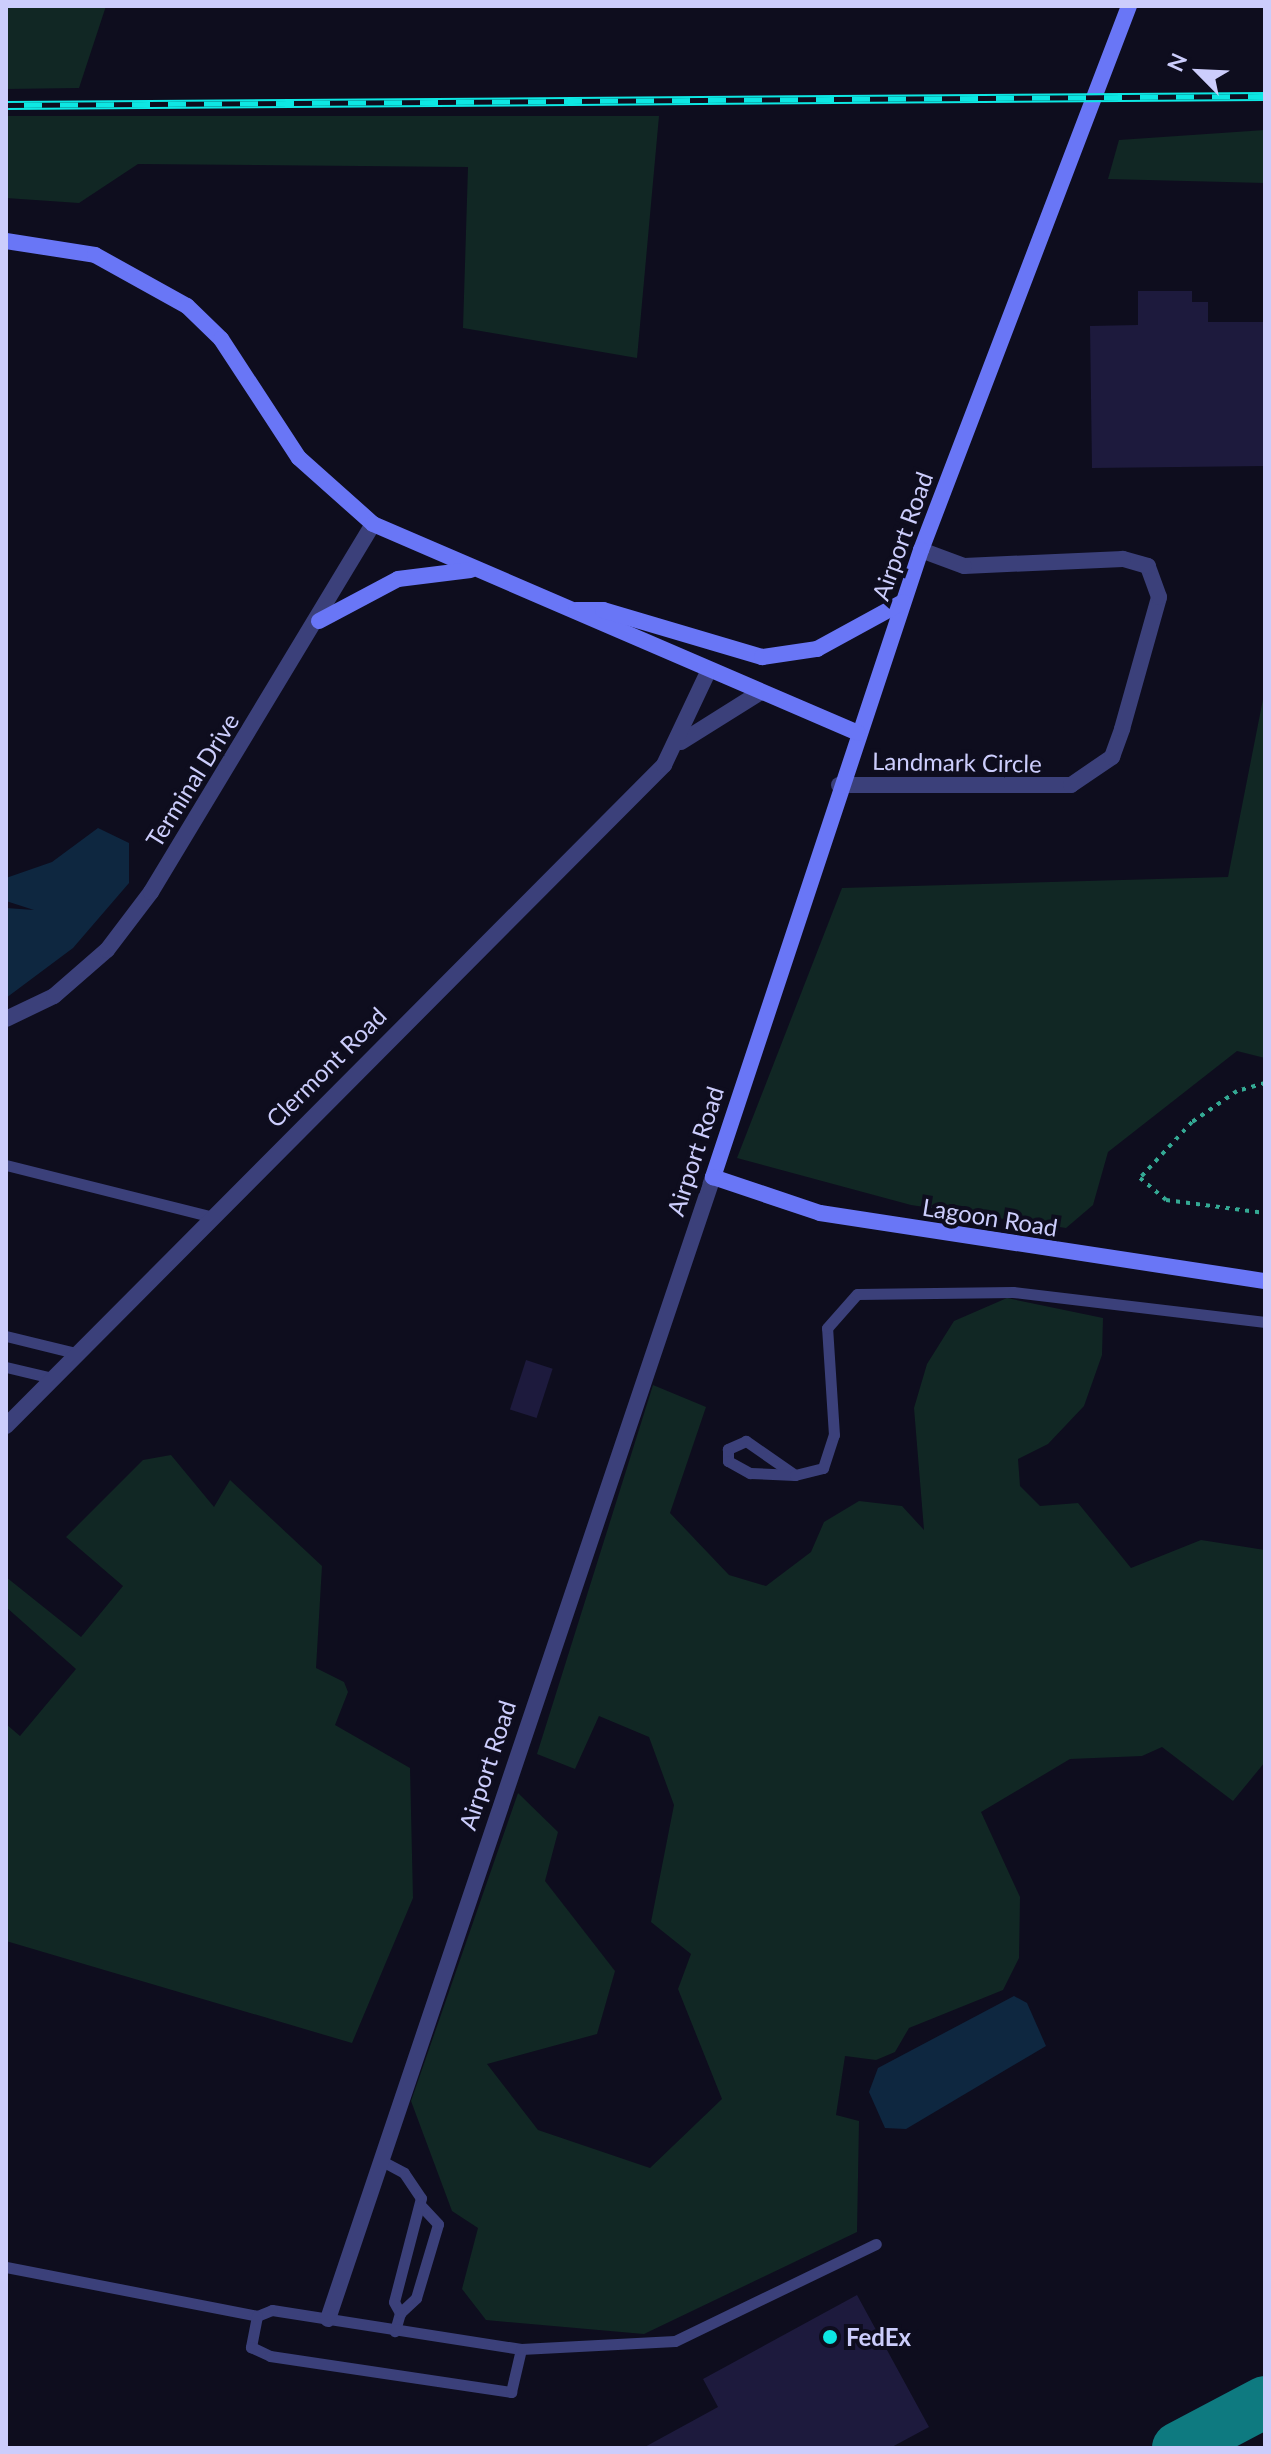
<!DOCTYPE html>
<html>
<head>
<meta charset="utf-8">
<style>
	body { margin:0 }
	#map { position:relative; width:1271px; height:2454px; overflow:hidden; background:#0e0d1e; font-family:Lato,sans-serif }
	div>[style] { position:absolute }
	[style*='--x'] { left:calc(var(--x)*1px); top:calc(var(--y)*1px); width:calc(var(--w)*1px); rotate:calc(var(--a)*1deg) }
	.green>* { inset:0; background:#112724 }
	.water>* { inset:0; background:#0e2740 }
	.taxiway>* { height:52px; margin:-26px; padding:0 26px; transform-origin:26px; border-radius:26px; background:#0e7a80 }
	.building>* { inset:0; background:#1d1a3d; transform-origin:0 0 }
	.path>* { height:4px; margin-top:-2px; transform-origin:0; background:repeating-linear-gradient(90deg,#34a994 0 4px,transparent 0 10px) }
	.lane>* { height:11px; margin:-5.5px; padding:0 5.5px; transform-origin:5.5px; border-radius:5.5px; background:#3b407a }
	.street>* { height:16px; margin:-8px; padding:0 8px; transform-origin:8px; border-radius:8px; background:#3b407a }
	.secondary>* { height:16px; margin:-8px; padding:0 8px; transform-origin:8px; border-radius:8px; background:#6976f6 }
	.rail>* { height:9px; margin-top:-4.5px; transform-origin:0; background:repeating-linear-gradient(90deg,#0e0d1e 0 18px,#0de7e3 0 36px); box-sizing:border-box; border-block:2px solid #0de7e3 }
	.dots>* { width:22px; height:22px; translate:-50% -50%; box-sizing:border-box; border:4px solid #0e0d1e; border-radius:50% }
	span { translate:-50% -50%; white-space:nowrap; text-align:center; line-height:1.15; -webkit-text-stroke:8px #0e0d1e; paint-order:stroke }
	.street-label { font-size:24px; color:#cccdfc }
	.poi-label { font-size:24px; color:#cccdfc; font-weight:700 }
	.left { translate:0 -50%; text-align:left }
	.frame { position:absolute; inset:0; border:8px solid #cccdfc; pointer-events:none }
	.north { position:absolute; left:1159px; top:32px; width:80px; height:80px; -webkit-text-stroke:6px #0e0d1e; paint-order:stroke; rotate:294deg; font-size:22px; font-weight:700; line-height:32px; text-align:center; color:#cccdfc }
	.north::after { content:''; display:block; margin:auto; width:28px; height:36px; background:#cccdfc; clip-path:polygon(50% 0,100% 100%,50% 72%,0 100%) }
</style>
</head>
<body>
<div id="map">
	<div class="green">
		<i style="clip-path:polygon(6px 6px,106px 6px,79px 88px,6px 89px)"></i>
		<i style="clip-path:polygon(6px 116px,659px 116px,637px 358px,463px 328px,468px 167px,138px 164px,79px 203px,6px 198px)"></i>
		<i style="clip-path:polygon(1265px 130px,1265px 183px,1108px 179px,1119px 140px)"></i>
		<i style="clip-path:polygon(1265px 689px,1265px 1058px,1237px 1051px,1108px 1152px,1093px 1205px,1066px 1228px,911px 1205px,737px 1158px,842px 888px,1228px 877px)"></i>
		<i style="clip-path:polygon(1007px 1298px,1103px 1318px,1102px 1355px,1084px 1406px,1048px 1444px,1018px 1459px,1020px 1486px,1040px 1506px,1078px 1503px,1131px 1568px,1201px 1540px,1265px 1550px,1265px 1762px,1233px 1801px,1162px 1747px,1142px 1756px,1070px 1759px,981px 1812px,1020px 1897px,1019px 1958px,1003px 1990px,909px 2028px,895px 2052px,876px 2060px,845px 2056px,836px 2115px,859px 2121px,857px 2232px,644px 2334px,486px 2320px,462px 2289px,478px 2228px,452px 2211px,411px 2101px,518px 1793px,558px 1832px,545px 1881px,615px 1971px,597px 2034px,487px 2064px,538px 2130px,650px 2168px,722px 2099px,678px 1989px,691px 1954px,651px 1922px,674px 1805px,649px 1737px,599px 1716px,575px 1769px,537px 1754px,653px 1385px,706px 1407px,670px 1513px,729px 1575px,766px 1586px,811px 1552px,824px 1522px,859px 1501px,902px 1506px,924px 1530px,914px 1408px,927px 1364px,954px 1321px)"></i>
		<i style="clip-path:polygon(171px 1455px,214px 1507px,230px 1480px,322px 1566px,316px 1668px,344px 1682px,348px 1692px,335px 1725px,410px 1768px,413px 1898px,352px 2043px,6px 1941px,6px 1724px,20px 1736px,76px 1669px,6px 1607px,6px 1577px,81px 1637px,123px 1586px,66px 1537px,143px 1460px)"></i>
	</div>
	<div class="water">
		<i style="clip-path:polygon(98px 828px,129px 843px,129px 883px,73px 948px,6px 998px,6px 908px,34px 910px,6px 901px,6px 878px,52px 862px)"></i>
		<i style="clip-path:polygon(1014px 1996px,1027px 2003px,1046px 2046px,906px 2129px,885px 2128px,869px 2092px,878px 2068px)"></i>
	</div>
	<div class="taxiway">
		<i style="--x:1178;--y:2448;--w:98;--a:-27.9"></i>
	</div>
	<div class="building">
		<i style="clip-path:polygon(1138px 291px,1192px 291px,1192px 302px,1208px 302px,1208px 322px,1265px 322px,1265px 466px,1092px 468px,1090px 326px,1138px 325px)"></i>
		<i style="left:526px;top:1360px;width:28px;height:52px;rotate:18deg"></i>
		<i style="clip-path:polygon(857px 2295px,929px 2427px,890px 2448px,643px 2448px,718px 2407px,703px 2379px)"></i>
	</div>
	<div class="path">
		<i style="--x:1265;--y:1083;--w:29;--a:164"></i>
		<i style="--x:1237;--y:1091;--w:55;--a:145.4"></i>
		<i style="--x:1192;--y:1122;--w:76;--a:132.9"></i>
		<i style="--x:1140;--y:1178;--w:34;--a:40"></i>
		<i style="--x:1166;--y:1200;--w:100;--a:7.5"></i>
	</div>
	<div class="lane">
		<i style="--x:6;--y:1165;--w:213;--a:14.1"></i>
		<i style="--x:6;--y:1336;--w:72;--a:13.7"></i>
		<i style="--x:6;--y:1367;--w:47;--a:13.4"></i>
		<i style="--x:795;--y:1475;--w:60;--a:-145.2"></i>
		<i style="--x:746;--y:1441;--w:20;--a:156"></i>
		<i style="--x:728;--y:1449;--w:12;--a:90"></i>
		<i style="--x:728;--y:1461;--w:25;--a:29"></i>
		<i style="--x:750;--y:1473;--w:45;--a:2.5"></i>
		<i style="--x:795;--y:1475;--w:29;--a:-14"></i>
		<i style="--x:823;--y:1468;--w:35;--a:-72"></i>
		<i style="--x:834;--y:1435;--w:107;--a:-93.7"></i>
		<i style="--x:827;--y:1328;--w:45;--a:-48.6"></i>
		<i style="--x:857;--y:1294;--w:156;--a:-0.7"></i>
		<i style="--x:1013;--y:1292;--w:254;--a:6.8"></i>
		<i style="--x:380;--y:2160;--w:27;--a:28"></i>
		<i style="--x:404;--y:2173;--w:30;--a:56"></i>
		<i style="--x:421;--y:2198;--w:107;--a:104.6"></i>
		<i style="--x:394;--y:2302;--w:13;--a:61"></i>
		<i style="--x:400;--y:2313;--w:19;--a:106"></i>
		<i style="--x:6;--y:2267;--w:256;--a:11"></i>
		<i style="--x:400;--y:2313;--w:22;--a:-43"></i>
		<i style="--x:416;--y:2298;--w:77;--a:-73.4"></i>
		<i style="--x:438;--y:2224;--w:25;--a:-133"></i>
		<i style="--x:521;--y:2349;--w:252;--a:-171.1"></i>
		<i style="--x:272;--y:2310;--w:16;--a:158"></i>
		<i style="--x:257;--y:2316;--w:32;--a:101"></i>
		<i style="--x:251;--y:2347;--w:21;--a:25"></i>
		<i style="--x:270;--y:2356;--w:244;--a:8.5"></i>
		<i style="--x:511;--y:2392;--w:44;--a:-76.9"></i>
		<i style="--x:521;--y:2349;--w:154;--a:-3"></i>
		<i style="--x:675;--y:2341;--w:223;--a:-25.8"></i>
	</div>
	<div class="street">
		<i style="--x:681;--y:742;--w:92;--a:-32.1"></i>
		<i style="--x:839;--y:785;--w:232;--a:0"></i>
		<i style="--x:1071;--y:785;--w:50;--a:-34.3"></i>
		<i style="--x:1112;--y:757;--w:30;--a:-70"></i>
		<i style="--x:1122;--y:729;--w:137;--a:-74.3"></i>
		<i style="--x:1159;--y:597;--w:33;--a:-110"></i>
		<i style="--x:1148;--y:566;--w:26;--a:-164"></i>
		<i style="--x:1123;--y:559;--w:159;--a:177.5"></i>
		<i style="--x:964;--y:566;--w:46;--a:-159.6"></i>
		<i style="--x:6;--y:1019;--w:53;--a:-25.6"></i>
		<i style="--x:54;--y:996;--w:70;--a:-41"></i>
		<i style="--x:107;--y:950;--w:73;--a:-52.8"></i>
		<i style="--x:151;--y:892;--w:430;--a:-58.9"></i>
		<i style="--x:6;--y:1426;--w:933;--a:-45.13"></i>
		<i style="--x:664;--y:765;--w:103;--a:-64.7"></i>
		<i style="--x:328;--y:2319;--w:1205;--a:-71.37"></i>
	</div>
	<div class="secondary">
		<i style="--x:1129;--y:6;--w:582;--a:110.92"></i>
		<i style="--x:921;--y:550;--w:661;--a:108.35"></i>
		<i style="--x:713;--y:1177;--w:113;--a:18.6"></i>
		<i style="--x:820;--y:1213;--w:450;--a:8.7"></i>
		<i style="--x:6;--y:241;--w:90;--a:8.9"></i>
		<i style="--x:95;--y:255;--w:105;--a:29"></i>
		<i style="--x:187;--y:306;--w:47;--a:44.1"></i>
		<i style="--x:221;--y:339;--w:142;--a:56.8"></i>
		<i style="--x:299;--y:458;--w:99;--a:41.7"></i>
		<i style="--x:373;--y:524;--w:528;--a:23.31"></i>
		<i style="--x:576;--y:610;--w:27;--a:0"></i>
		<i style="--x:603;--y:610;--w:166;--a:16.5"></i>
		<i style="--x:762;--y:657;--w:56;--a:-8.3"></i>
		<i style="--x:817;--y:649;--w:98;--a:-28.7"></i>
		<i style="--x:319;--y:621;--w:89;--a:-28"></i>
		<i style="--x:398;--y:579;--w:73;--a:-7.1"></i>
	</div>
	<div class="rail">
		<i style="--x:6;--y:105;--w:1259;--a:-0.41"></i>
	</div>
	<div class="dots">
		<i style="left:830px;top:2337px;background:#0de7e3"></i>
	</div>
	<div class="street-label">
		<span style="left:902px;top:536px;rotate:-70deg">Airport Road</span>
		<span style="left:957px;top:762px;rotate:1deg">Landmark Circle</span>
		<span style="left:192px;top:780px;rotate:-58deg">Terminal Drive</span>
		<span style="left:326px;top:1067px;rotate:-45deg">Clermont Road</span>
		<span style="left:695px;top:1151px;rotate:-72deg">Airport Road</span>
		<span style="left:990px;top:1217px;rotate:9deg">Lagoon Road</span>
		<span style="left:487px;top:1765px;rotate:-72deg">Airport Road</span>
	</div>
	<div class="poi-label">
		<span class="left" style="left:846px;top:2337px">FedEx</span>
	</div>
	<div class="frame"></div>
	<div class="north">N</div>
</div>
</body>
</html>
